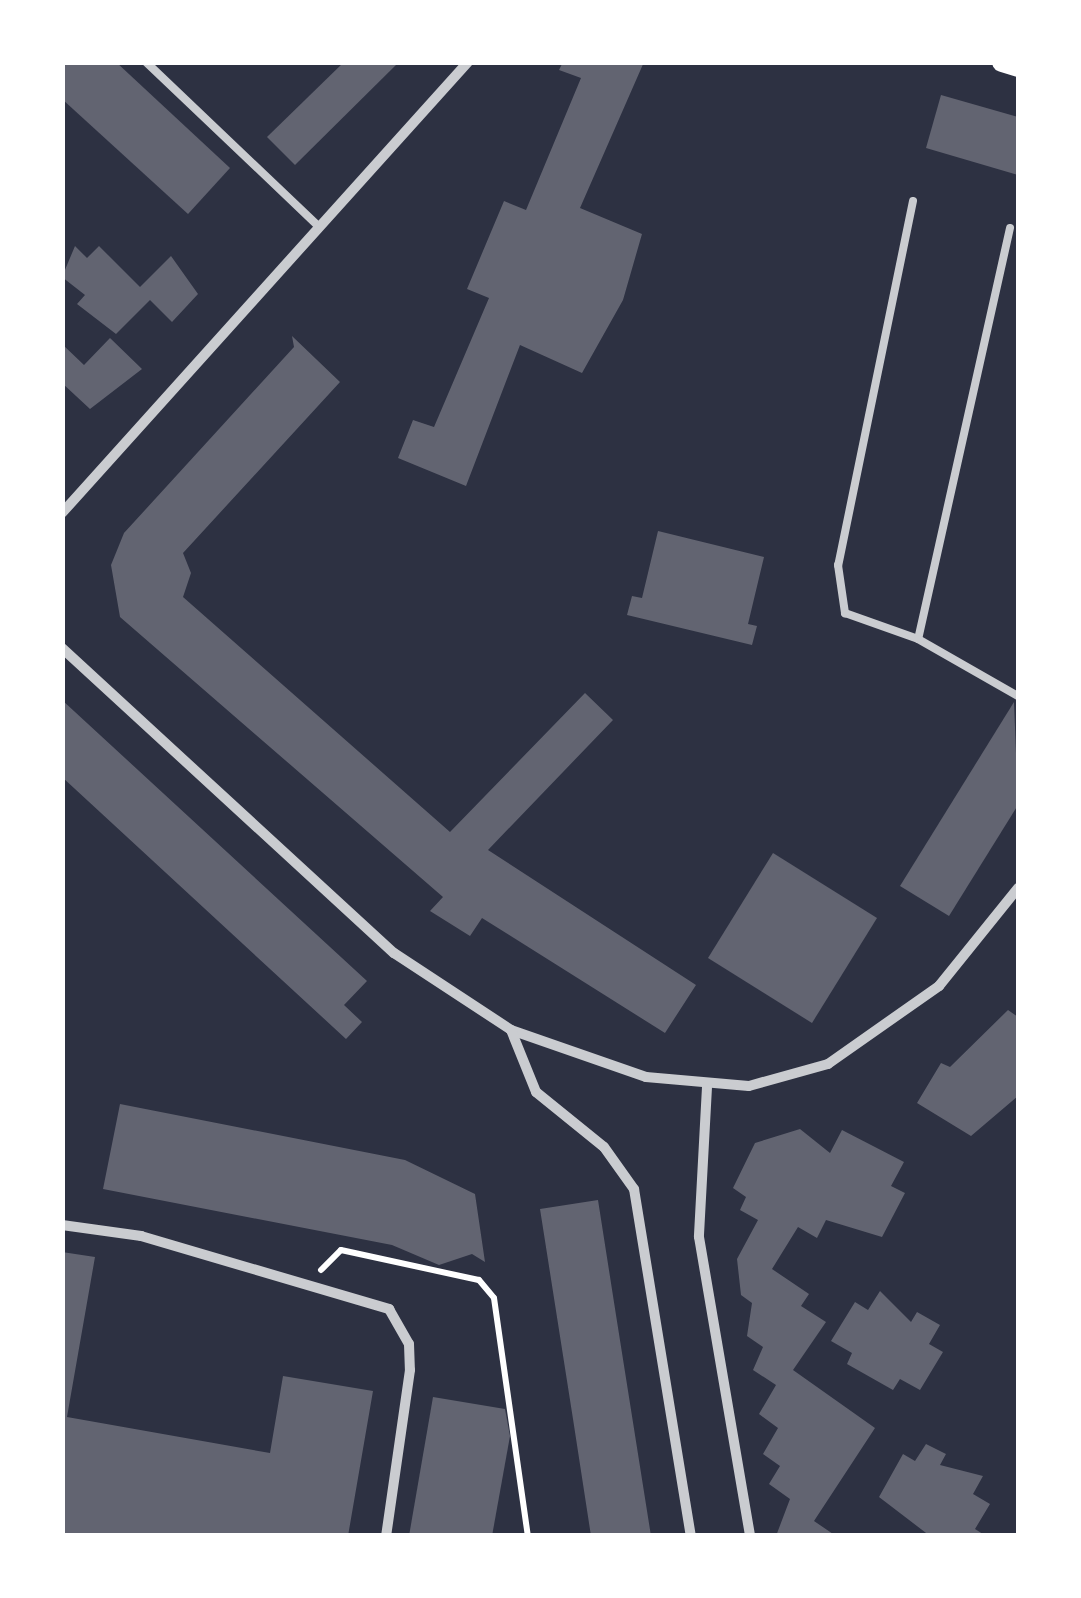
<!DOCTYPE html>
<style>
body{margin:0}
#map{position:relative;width:1081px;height:1598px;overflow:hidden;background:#2d3142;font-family:"Fira Sans Condensed",sans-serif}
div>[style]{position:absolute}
.building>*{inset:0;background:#626471}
.path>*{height:6px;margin:-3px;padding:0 3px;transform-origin:3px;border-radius:3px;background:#fff}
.service>*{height:8px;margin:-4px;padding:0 4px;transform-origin:4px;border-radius:4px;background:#caccd0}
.minor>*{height:10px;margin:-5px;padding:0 5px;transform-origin:5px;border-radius:5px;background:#caccd0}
.secondary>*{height:20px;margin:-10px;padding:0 10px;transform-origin:10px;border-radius:10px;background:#fff}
span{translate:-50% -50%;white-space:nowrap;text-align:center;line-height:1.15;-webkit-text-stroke:9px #fff;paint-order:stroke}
.frame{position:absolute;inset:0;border:65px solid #fff;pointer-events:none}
</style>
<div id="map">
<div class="building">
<i style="clip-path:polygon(62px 62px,116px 62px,230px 168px,188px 214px,62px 99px)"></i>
<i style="clip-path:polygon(344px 62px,399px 62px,295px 165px,267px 137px)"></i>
<i style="clip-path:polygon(563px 62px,644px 62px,580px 208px,642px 234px,623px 300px,582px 373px,520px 345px,466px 486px,398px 458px,413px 420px,434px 427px,489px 298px,467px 289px,504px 201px,526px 210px,581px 78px,559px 70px)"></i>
<i style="clip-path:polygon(941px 95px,1018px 117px,1018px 175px,926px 148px)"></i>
<i style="clip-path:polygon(75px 246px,87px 258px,99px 246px,140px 287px,171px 256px,198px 294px,172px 322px,150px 300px,116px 334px,77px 304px,85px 295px,62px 277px)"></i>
<i style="clip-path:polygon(292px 336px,340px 382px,183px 553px,191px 573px,183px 597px,450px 832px,585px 693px,613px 720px,488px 850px,696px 985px,665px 1033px,482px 918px,470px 936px,430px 911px,443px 897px,120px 617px,111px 565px,124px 533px,294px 347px)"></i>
<i style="clip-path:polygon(110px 338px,142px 369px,90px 409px,62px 383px,62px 344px,84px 365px)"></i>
<i style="clip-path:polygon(658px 531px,764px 557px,748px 624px,757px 626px,752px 645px,627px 615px,632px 596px,642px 598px)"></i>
<i style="clip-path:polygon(62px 700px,367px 981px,344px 1005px,362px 1022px,346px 1039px,62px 777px)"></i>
<i style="clip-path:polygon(1014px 702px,1018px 805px,949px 916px,900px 886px)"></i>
<i style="clip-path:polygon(773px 853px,877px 918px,812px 1023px,708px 958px)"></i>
<i style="clip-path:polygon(1008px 1010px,1018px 1017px,1018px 1096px,971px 1136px,917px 1103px,941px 1063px,950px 1067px)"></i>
<i style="clip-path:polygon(120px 1104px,405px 1160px,475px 1194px,485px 1262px,472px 1254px,439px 1265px,392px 1245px,103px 1189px)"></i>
<i style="clip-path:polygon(800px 1129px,830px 1153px,842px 1130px,904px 1162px,891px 1186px,905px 1193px,882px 1237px,826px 1220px,817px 1238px,798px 1227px,772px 1269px,809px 1294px,801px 1306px,826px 1322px,793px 1370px,875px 1428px,814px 1521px,836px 1536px,776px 1536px,790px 1499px,769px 1484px,780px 1466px,763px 1454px,778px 1428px,759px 1414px,776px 1385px,753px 1370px,763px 1347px,747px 1336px,752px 1303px,741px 1295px,737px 1259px,758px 1220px,740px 1210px,746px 1197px,733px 1188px,755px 1143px)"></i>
<i style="clip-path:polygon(598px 1200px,616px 1315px,651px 1536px,591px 1536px,573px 1419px,540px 1209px)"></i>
<i style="clip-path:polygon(62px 1252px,95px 1257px,67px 1417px,270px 1453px,283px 1376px,373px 1391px,348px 1536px,62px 1536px)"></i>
<i style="clip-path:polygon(880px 1291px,911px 1322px,917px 1312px,940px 1325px,929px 1344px,943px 1352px,920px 1390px,900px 1379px,893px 1390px,847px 1364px,852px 1353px,831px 1341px,855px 1302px,868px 1310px)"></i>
<i style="clip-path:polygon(433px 1397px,505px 1409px,510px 1436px,492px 1536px,409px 1536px)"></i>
<i style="clip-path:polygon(926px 1444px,946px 1454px,940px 1465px,983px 1476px,973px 1494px,990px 1504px,975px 1529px,986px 1536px,930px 1536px,879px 1497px,903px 1454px,915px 1461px)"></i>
</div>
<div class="path">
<i style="left:321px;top:1270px;width:28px;rotate:-45deg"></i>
<i style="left:341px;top:1250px;width:141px;rotate:12.3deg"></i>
<i style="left:479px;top:1280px;width:23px;rotate:50deg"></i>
<i style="left:494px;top:1298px;width:240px;rotate:81.9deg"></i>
</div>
<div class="service">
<i style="left:146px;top:62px;width:236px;rotate:43.6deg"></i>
<i style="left:913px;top:201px;width:372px;rotate:101.6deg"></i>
<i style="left:838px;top:565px;width:49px;rotate:81.7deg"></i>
<i style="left:845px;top:613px;width:77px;rotate:19.6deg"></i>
<i style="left:1010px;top:228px;width:421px;rotate:102.6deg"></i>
<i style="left:918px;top:639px;width:115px;rotate:29.7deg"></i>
</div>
<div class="minor">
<i style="left:62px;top:513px;width:607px;rotate:-48.01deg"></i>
<i style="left:62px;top:648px;width:451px;rotate:42.6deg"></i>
<i style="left:394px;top:953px;width:140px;rotate:33.3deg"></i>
<i style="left:511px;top:1030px;width:143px;rotate:19.2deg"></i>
<i style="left:646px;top:1077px;width:103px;rotate:5deg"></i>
<i style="left:749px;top:1086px;width:82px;rotate:-15.6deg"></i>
<i style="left:828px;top:1064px;width:136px;rotate:-35.1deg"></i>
<i style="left:939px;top:986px;width:126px;rotate:-51.1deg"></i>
<i style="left:511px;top:1030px;width:67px;rotate:68deg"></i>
<i style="left:536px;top:1092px;width:87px;rotate:39deg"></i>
<i style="left:604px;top:1147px;width:52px;rotate:54.5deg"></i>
<i style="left:634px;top:1189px;width:352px;rotate:80.7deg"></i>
<i style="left:707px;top:1087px;width:150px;rotate:93.1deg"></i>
<i style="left:699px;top:1237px;width:303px;rotate:80.3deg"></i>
<i style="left:62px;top:1225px;width:80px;rotate:7.9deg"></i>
<i style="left:141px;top:1236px;width:259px;rotate:16.4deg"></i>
<i style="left:389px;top:1309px;width:40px;rotate:60.3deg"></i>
<i style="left:409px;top:1344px;width:26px;rotate:88deg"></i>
<i style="left:410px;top:1370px;width:168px;rotate:98.2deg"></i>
</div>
<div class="secondary">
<i style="left:1002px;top:62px;width:17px;rotate:17deg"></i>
</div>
<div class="frame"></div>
</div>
